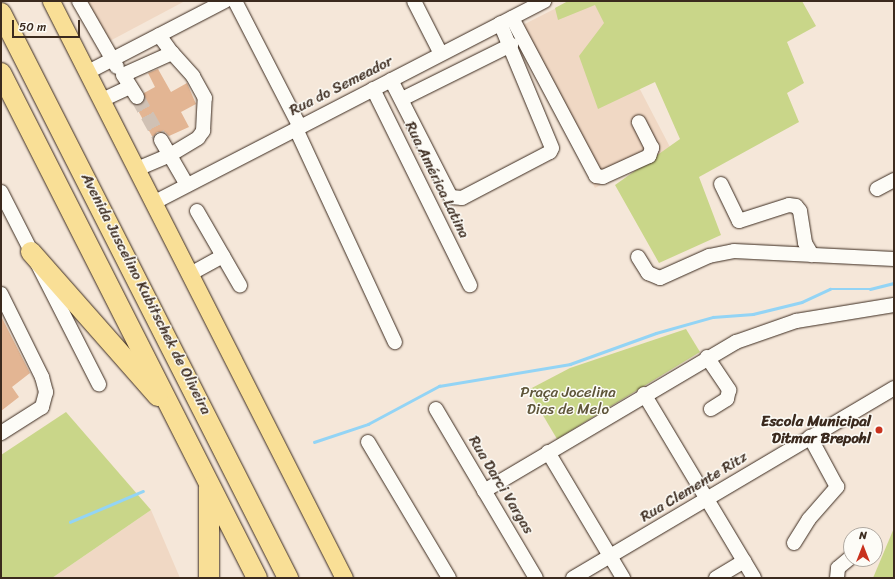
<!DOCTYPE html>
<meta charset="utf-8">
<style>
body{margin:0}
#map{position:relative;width:895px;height:579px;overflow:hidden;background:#f5e7d9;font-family:Sriracha,sans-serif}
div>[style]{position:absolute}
.built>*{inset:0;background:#f0d8c4}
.green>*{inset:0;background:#c9d689}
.stream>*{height:2.5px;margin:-1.25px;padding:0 1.25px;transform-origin:1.25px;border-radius:1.25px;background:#93d4f5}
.building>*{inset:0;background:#e3b593}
.minor-tunnel>*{height:14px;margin-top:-7px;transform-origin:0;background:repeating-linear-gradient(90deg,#d0c1b4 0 14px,transparent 0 21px)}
.roads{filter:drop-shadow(0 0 1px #3b2a1e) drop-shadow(0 0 1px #3b2a1e)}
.minor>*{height:14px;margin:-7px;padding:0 7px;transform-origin:7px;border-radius:7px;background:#fdfcf7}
.major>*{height:17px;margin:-8.5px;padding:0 8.5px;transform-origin:8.5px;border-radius:8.5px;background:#f9df96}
.highway>*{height:20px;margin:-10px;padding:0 10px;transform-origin:10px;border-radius:10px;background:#f9df96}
.dots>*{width:11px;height:11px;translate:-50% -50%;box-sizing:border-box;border:2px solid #fdfcf7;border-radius:50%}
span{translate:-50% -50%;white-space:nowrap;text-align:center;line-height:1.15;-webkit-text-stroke:3px #fdfcf7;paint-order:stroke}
.street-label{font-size:15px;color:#3b2a1e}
.park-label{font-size:15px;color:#5e5539}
.poi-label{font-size:15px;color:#3b2a1e;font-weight:700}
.right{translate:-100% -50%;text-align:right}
.frame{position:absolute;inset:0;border:2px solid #3b2a1e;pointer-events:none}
.north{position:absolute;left:843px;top:527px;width:40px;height:40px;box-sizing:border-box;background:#fdfcf7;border:1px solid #afa8a0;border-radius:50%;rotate:0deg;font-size:11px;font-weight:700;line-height:16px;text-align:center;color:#3b2a1e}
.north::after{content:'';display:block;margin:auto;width:14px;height:18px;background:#c8321e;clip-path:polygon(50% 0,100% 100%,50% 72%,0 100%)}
.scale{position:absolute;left:12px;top:20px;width:68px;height:18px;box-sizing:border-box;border:2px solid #3b2a1e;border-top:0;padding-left:5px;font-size:12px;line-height:14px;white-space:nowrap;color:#3b2a1e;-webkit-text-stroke:3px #fdfcf7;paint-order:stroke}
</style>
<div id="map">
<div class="built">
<i style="clip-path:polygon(85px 1px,185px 1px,106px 43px)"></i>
<i style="clip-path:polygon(570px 1px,594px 1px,671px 149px,595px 188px,513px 30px)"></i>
<i style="clip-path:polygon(151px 510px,180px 578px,52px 578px)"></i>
</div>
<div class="green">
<i style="clip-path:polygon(568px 1px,802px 1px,816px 26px,787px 42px,804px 83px,787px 93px,799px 122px,699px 177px,721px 235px,659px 263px,615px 185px,680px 139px,655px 82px,598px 109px,579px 56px,604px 23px,595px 5px,558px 20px,555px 8px)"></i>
<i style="clip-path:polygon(686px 329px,700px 352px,557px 439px,528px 390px,570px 368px)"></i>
<i style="clip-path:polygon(66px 412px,151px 510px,52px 578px,1px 578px,1px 455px)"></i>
<i style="clip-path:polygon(894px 528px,894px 578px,873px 578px)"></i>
</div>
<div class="stream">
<i style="left:314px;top:442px;width:57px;rotate:-18.4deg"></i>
<i style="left:368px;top:424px;width:81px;rotate:-28.2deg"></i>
<i style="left:439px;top:386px;width:133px;rotate:-9.5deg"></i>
<i style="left:570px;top:364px;width:91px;rotate:-19.8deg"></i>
<i style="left:656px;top:333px;width:59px;rotate:-15.7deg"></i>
<i style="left:713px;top:317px;width:40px;rotate:-4.3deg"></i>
<i style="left:753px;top:314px;width:50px;rotate:-13.8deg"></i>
<i style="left:802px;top:302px;width:31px;rotate:-25deg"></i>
<i style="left:830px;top:289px;width:40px"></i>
<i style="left:870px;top:289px;width:25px;rotate:-14deg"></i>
<i style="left:70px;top:522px;width:79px;rotate:-23deg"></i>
</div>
<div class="building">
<i style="clip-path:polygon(158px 69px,171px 92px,187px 83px,196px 104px,181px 112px,189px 127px,169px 136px,165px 132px,157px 132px,153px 138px,135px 105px,142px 104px,144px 93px,155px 87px,148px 73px)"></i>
<i style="clip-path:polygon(1px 316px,30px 373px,12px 387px,19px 397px,1px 411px)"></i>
</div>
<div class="minor-tunnel">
<i style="left:137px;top:97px;width:49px;rotate:60.8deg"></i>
</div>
<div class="roads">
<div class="minor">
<i style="left:79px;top:1px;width:76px;rotate:60.1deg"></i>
<i style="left:235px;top:1px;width:142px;rotate:62.7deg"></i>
<i style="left:414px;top:1px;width:59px;rotate:63deg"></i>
<i style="left:512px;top:18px;width:179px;rotate:62deg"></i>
<i style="left:596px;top:176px;width:7px;rotate:8deg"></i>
<i style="left:603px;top:177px;width:51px;rotate:-24.5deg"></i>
<i style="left:649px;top:156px;width:9px;rotate:-69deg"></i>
<i style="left:652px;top:148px;width:29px;rotate:-117deg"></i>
<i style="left:88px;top:72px;width:154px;rotate:-27.4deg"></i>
<i style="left:391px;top:80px;width:131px;rotate:62.9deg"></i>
<i style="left:451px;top:197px;width:11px;rotate:5deg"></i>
<i style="left:462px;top:198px;width:99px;rotate:-27.6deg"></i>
<i style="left:550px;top:152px;width:4px;rotate:-63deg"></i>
<i style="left:552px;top:148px;width:135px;rotate:-112.6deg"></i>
<i style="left:373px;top:89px;width:219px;rotate:63.7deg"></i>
<i style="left:137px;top:97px;width:26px;rotate:-122deg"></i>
<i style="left:123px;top:75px;width:54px;rotate:-24.2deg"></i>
<i style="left:172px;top:53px;width:22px;rotate:-126deg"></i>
<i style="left:402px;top:99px;width:122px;rotate:-26.4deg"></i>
<i style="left:102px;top:100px;width:31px;rotate:-25deg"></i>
<i style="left:296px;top:129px;width:235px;rotate:65.1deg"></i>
<i style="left:161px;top:140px;width:52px;rotate:60deg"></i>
<i style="left:137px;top:169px;width:36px;rotate:-23deg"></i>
<i style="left:170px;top:155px;width:33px;rotate:-31deg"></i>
<i style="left:198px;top:138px;width:9px;rotate:-54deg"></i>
<i style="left:203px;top:131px;width:33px;rotate:-87deg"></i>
<i style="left:205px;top:98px;width:25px;rotate:-119deg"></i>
<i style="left:193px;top:76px;width:31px;rotate:-132deg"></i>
<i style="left:721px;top:184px;width:41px;rotate:64.1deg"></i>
<i style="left:739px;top:221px;width:52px;rotate:-17.7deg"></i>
<i style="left:789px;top:205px;width:7px;rotate:8deg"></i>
<i style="left:796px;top:206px;width:6px;rotate:51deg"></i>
<i style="left:800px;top:211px;width:32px;rotate:81deg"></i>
<i style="left:805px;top:243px;width:14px;rotate:60deg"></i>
<i style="left:877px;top:189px;width:19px;rotate:-28deg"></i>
<i style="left:1px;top:192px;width:216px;rotate:63deg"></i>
<i style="left:155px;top:202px;width:438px;rotate:-27.3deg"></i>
<i style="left:223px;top:256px;width:34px;rotate:60deg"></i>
<i style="left:638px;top:257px;width:19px;rotate:58deg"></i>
<i style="left:648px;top:273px;width:13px;rotate:23deg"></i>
<i style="left:660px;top:278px;width:54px;rotate:-24.2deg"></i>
<i style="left:709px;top:256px;width:25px;rotate:-11deg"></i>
<i style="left:734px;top:251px;width:160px;rotate:2.9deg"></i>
<i style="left:192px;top:273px;width:35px;rotate:-29deg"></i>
<i style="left:223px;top:256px;width:52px;rotate:-120deg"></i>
<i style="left:1px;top:294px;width:93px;rotate:63.7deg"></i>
<i style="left:42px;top:377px;width:16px;rotate:75deg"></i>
<i style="left:46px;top:392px;width:16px;rotate:105deg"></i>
<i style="left:42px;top:407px;width:49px;rotate:147.6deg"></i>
<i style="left:707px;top:357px;width:40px;rotate:56deg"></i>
<i style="left:729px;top:390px;width:9px;rotate:103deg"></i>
<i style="left:727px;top:399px;width:19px;rotate:148deg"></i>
<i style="left:644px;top:394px;width:214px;rotate:59.1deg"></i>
<i style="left:436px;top:409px;width:196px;rotate:59.4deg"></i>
<i style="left:368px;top:442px;width:158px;rotate:59.2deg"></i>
<i style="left:548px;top:452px;width:147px;rotate:59.2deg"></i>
<i style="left:484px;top:491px;width:293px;rotate:-30.6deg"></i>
<i style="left:736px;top:342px;width:64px;rotate:-19.3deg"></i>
<i style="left:796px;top:321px;width:99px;rotate:-9.3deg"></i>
<i style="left:794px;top:543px;width:28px;rotate:-58deg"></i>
<i style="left:809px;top:519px;width:43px;rotate:-48.8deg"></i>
<i style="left:837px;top:487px;width:57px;rotate:-118.4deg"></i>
<i style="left:573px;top:578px;width:373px;rotate:-30.6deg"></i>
<i style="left:716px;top:578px;width:33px;rotate:-31deg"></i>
<i style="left:837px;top:578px;width:10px;rotate:-84deg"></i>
<i style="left:838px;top:568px;width:17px;rotate:-40deg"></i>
</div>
<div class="major">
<i style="left:51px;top:1px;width:647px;rotate:63.08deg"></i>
</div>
<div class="highway">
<i style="left:1px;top:13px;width:634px;rotate:63.07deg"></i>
<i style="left:1px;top:73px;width:566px;rotate:63.12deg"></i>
<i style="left:31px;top:252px;width:192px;rotate:48.6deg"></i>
<i style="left:209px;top:578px;width:91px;rotate:-90deg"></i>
</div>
</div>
<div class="dots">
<i style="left:879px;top:430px;background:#c8321e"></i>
</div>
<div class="street-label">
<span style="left:341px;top:86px;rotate:-27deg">Rua do Semeador</span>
<span style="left:437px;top:180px;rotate:64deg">Rua América Latina</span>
<span style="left:146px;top:294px;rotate:63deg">Avenida Juscelino Kubitschek de Oliveira</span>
<span style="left:501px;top:485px;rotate:59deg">Rua Darci Vargas</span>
<span style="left:694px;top:487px;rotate:-31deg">Rua Clemente Ritz</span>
</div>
<div class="park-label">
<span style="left:568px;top:401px">Praça Jocelina<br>Dias de Melo</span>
</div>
<div class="poi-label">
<span class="right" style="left:871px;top:430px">Escola Municipal<br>Ditmar Brepohl</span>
</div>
<div class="frame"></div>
<div class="north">N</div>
<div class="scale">50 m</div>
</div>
